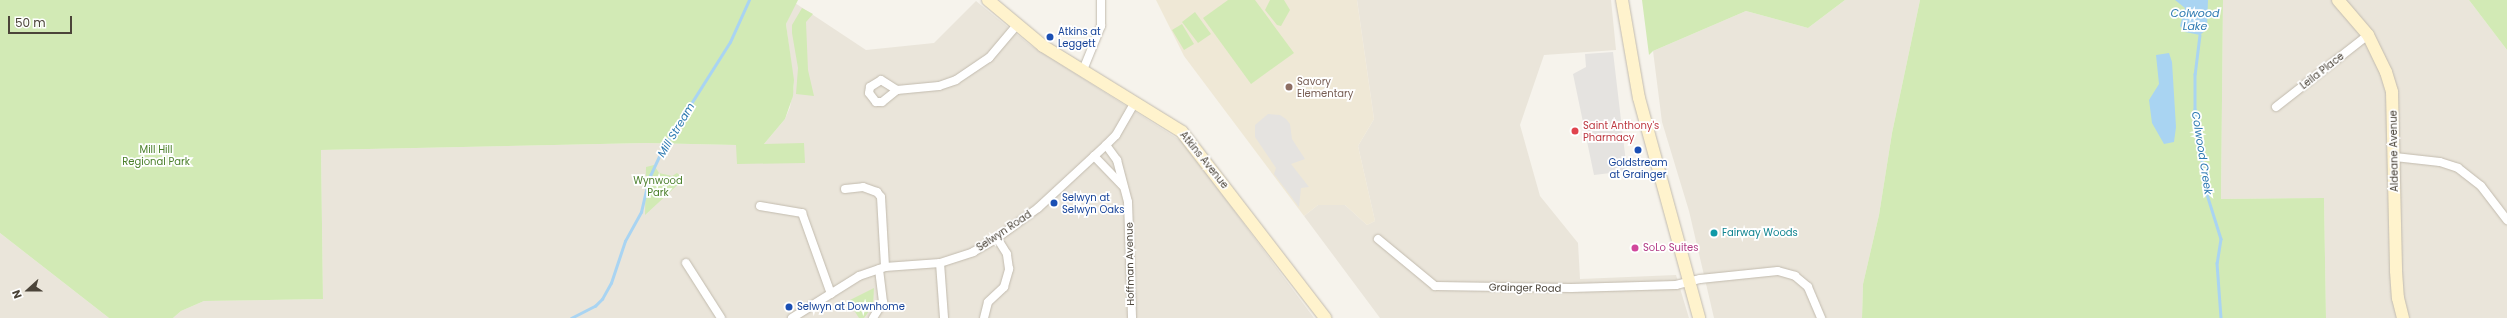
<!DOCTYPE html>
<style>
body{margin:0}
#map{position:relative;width:2507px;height:318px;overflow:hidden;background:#f6f3ec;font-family:Poppins,sans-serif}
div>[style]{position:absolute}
.residential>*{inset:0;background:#eae5da}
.education>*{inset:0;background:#efe8d6}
.green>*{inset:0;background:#d2eab5}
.parking>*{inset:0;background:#e5e3e0}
.water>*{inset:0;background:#a9d4f2}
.stream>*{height:2.5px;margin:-1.25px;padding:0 1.25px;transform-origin:1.25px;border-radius:1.25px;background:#a9d4f2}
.roads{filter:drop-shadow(0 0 1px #c2bbae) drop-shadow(0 0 1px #c2bbae)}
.street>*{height:8px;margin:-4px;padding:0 4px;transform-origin:4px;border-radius:4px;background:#fff}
.secondary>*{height:12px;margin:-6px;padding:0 6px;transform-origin:6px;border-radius:6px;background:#fff3cd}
.dots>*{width:11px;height:11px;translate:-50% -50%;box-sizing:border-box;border:2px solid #fff;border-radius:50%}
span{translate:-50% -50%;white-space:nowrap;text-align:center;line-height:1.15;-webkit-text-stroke:3.5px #fff;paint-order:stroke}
.transit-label{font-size:10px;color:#164399}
.left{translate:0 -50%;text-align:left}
.street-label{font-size:10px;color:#4b4439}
.education-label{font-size:10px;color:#785e54}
.health-label{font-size:10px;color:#be3a42}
.park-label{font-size:10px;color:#4a7f2a}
.culture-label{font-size:10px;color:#0d838f}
.hotel-label{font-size:10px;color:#b23c85}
.water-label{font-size:11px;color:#2e7ab2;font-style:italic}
.north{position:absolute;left:8px;top:270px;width:40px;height:40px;-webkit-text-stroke:3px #fff;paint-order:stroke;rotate:249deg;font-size:11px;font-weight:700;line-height:16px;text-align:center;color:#4b4439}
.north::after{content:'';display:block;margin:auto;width:14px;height:18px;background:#4b4439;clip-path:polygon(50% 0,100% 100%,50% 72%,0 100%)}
.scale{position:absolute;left:8px;top:16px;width:64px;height:18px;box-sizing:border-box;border:2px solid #4b4439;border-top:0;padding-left:5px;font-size:12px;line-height:14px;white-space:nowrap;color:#4b4439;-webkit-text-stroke:3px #fff;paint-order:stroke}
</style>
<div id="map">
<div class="residential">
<i style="clip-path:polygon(1357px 0,1611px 0,1616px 50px,1544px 55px,1520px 125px,1540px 196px,1578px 243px,1580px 279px,1676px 275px,1689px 318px,1380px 318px,1304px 216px,1318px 205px,1345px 205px,1367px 225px,1375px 221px,1358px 146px,1374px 119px)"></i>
<i style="clip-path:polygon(1845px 0,1920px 0,1892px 133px,1879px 215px,1863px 284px,1862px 318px,1714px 318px,1689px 211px,1662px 122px,1653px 51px,1746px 11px,1808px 28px)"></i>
<i style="clip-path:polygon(2223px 0,2469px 0,2507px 50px,2507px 318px,2326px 318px,2324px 198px,2221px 199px)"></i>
<i style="clip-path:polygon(976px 1px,1030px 45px,1183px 142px,1314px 318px,173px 318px,181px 311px,204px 301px,323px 299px,321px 150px,646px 143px,737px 145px,737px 164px,764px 144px,785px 119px,790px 107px,794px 86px,786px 24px,795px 3px,866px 50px,934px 43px)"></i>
<i style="clip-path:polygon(0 233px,109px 318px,0 318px)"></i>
</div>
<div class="education">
<i style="clip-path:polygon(1156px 0,1357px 0,1374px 119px,1358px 146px,1375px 221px,1367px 225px,1345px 205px,1318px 205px,1304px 216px,1184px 56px)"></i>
</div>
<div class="green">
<i style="clip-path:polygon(0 0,798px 0,786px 24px,794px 80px,793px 96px,785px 119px,764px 144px,804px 143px,805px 163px,737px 164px,736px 145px,646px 143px,321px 150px,323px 299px,204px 301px,181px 311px,173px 318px,109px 318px,0 233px)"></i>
<i style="clip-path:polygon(1228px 0,1255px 0,1294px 53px,1251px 84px,1203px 18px)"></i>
<i style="clip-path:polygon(1270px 0,1284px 0,1290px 10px,1281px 26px,1277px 25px,1265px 10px)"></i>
<i style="clip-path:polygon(1642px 0,1845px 0,1808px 28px,1746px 11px,1653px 51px,1649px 55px)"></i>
<i style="clip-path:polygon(1920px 0,2223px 0,2221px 199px,2324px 198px,2326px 318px,1862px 318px,1863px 284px,1879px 215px,1892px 133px)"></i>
<i style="clip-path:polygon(2469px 0,2507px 0,2507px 50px)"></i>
<i style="clip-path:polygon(802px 8px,813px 14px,806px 22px,808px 70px,814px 96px,796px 94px,798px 68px,792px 33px,792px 25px)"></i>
<i style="clip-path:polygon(1195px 12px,1211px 34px,1198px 43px,1182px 22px)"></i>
<i style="clip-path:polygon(1182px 24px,1194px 44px,1184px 50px,1172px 30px)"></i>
<i style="clip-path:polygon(654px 165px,659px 173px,672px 176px,677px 173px,684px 179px,645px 215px,646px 167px)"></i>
<i style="clip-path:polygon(874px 288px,873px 306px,864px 318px,859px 318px,848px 301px)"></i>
</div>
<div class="parking">
<i style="clip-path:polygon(1613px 52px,1627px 171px,1594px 175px,1573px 74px,1586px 67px,1585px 54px)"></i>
<i style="clip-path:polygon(1268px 114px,1280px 115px,1286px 119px,1290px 124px,1292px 139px,1305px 159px,1291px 164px,1309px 187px,1301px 188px,1299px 207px,1274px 174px,1276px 168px,1255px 137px,1255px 125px)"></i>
</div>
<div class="water">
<i style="clip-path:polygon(2175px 0,2208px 0,2207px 29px,2200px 35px,2185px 32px,2180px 26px,2185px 8px)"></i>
<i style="clip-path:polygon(2169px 53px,2172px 62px,2176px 127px,2174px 142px,2164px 144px,2152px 123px,2149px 100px,2159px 84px,2156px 55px)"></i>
</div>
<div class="stream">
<i style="left:2200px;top:35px;width:39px;rotate:97deg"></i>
<i style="left:2195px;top:74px;width:35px;rotate:90deg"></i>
<i style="left:2195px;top:109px;width:83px;rotate:82.4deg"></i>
<i style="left:2206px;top:191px;width:50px;rotate:72.6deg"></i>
<i style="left:2221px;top:239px;width:24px;rotate:99deg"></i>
<i style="left:2217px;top:263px;width:55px;rotate:85.8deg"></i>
<i style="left:571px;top:318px;width:27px;rotate:-27deg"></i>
<i style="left:595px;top:306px;width:10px;rotate:-45deg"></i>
<i style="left:602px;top:299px;width:18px;rotate:-61deg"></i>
<i style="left:611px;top:283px;width:44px;rotate:-71.6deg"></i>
<i style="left:625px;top:241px;width:33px;rotate:-61deg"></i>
<i style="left:641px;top:212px;width:35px;rotate:-77deg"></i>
<i style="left:649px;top:178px;width:33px;rotate:-65deg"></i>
<i style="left:663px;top:148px;width:125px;rotate:-57.7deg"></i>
<i style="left:730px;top:42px;width:46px;rotate:-65.7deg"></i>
</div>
<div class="roads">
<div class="street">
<i style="left:1083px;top:70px;width:48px;rotate:-67.8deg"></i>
<i style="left:1101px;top:26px;width:26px;rotate:-90deg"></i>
<i style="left:897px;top:90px;width:19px;rotate:141deg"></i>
<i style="left:882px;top:102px;width:6px;rotate:180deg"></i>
<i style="left:876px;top:102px;width:11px;rotate:-128deg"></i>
<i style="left:869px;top:93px;width:6px;rotate:-81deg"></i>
<i style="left:870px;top:87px;width:13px;rotate:-32deg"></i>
<i style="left:881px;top:80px;width:19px;rotate:32deg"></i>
<i style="left:897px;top:90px;width:42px;rotate:-5.4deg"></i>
<i style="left:939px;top:86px;width:18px;rotate:-19deg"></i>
<i style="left:956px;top:80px;width:40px;rotate:-34deg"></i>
<i style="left:989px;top:58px;width:43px;rotate:-49.7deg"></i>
<i style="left:2276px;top:107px;width:117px;rotate:-38deg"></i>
<i style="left:1106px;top:145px;width:19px;rotate:54deg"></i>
<i style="left:1117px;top:160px;width:43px;rotate:75.3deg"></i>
<i style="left:1128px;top:202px;width:116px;rotate:88deg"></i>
<i style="left:1094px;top:156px;width:42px;rotate:46deg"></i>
<i style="left:2395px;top:157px;width:45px;rotate:6.3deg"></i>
<i style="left:2440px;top:162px;width:19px;rotate:18deg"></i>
<i style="left:2458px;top:168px;width:29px;rotate:38deg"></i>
<i style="left:2481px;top:186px;width:43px;rotate:52.6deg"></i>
<i style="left:845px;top:189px;width:18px;rotate:-6deg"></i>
<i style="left:863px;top:187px;width:15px;rotate:20deg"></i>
<i style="left:877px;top:192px;width:6px;rotate:51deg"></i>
<i style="left:881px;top:197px;width:70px;rotate:86.7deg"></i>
<i style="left:760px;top:206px;width:43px;rotate:9.5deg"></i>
<i style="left:802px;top:213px;width:86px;rotate:70.3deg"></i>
<i style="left:1378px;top:239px;width:74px;rotate:39.5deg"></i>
<i style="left:1435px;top:286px;width:136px;rotate:0.8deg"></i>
<i style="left:1571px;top:288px;width:105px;rotate:-1.6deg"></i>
<i style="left:1676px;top:285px;width:25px;rotate:-14deg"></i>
<i style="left:1700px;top:279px;width:78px;rotate:-5.9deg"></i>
<i style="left:1778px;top:271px;width:18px;rotate:16deg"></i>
<i style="left:1795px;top:276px;width:17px;rotate:40deg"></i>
<i style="left:1808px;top:287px;width:34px;rotate:67deg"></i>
<i style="left:686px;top:263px;width:65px;rotate:57.5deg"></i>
<i style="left:940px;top:263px;width:55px;rotate:85.8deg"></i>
<i style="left:792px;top:318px;width:79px;rotate:-32.1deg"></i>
<i style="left:859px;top:276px;width:28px;rotate:-19deg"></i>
<i style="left:885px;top:267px;width:55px;rotate:-4.2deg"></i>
<i style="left:940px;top:263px;width:35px;rotate:-18deg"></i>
<i style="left:973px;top:252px;width:28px;rotate:-30deg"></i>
<i style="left:997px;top:238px;width:51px;rotate:-36.2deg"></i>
<i style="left:1038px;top:208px;width:93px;rotate:-42.8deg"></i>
<i style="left:1106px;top:145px;width:14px;rotate:-45deg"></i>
<i style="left:1116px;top:135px;width:38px;rotate:-60deg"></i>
<i style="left:873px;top:318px;width:19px;rotate:-58deg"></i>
<i style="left:883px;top:302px;width:33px;rotate:-97deg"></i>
<i style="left:984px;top:318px;width:16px;rotate:-76deg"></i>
<i style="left:988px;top:302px;width:22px;rotate:-43deg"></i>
<i style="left:1004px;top:287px;width:19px;rotate:-74deg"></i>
<i style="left:1009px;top:269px;width:15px;rotate:-98deg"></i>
<i style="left:1007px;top:254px;width:19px;rotate:-122deg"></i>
</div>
<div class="secondary">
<i style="left:988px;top:0;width:72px;rotate:39.9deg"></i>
<i style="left:1043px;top:46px;width:163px;rotate:31.7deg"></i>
<i style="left:1182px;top:132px;width:235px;rotate:52.4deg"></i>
<i style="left:1622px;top:0;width:99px;rotate:80.2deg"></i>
<i style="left:1639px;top:98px;width:228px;rotate:74.7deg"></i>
<i style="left:2338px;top:0;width:46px;rotate:49.4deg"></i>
<i style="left:2368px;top:35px;width:41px;rotate:64.1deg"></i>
<i style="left:2386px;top:72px;width:21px;rotate:73deg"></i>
<i style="left:2392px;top:92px;width:179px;rotate:88.7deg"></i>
<i style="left:2396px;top:271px;width:27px;rotate:86deg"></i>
<i style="left:2398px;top:298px;width:21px;rotate:76deg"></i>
</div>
</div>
<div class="dots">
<i style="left:1050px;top:37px;background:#1a4fb4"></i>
<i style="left:1289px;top:87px;background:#8d6e63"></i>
<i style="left:1575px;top:131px;background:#e0444e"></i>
<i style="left:1638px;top:150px;background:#1a4fb4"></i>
<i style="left:1054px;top:203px;background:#1a4fb4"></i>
<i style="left:1714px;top:233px;background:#0f9aa8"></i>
<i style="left:1635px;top:248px;background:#d1479c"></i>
<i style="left:789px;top:307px;background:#1a4fb4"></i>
</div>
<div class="transit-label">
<span class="left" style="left:1058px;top:37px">Atkins at<br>Leggett</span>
<span style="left:1638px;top:168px">Goldstream<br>at Grainger</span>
<span class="left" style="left:1062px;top:203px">Selwyn at<br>Selwyn Oaks</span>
<span class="left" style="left:797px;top:307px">Selwyn at Downhome</span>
</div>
<div class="street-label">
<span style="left:2322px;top:71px;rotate:-38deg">Leila Place</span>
<span style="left:2394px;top:151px;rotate:-91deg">Aldeane Avenue</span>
<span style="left:1204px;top:160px;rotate:51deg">Atkins Avenue</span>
<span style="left:1004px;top:231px;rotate:-34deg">Selwyn Road</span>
<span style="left:1130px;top:264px;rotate:-91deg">Hoffman Avenue</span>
<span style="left:1525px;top:288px;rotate:1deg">Grainger Road</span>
</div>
<div class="education-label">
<span class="left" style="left:1297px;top:87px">Savory<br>Elementary</span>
</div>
<div class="health-label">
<span class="left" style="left:1583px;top:131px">Saint Anthony's<br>Pharmacy</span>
</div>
<div class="park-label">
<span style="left:156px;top:155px">Mill Hill<br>Regional Park</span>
<span style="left:658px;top:186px">Wynwood<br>Park</span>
</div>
<div class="culture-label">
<span class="left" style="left:1722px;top:233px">Fairway Woods</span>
</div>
<div class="hotel-label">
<span class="left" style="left:1643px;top:248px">SoLo Suites</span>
</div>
<div class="water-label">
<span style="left:2195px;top:20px">Colwood<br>Lake</span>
<span style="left:676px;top:130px;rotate:-59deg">Mill Stream</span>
<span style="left:2202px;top:153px;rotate:81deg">Colwood Creek</span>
</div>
<div class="north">N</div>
<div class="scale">50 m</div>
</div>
